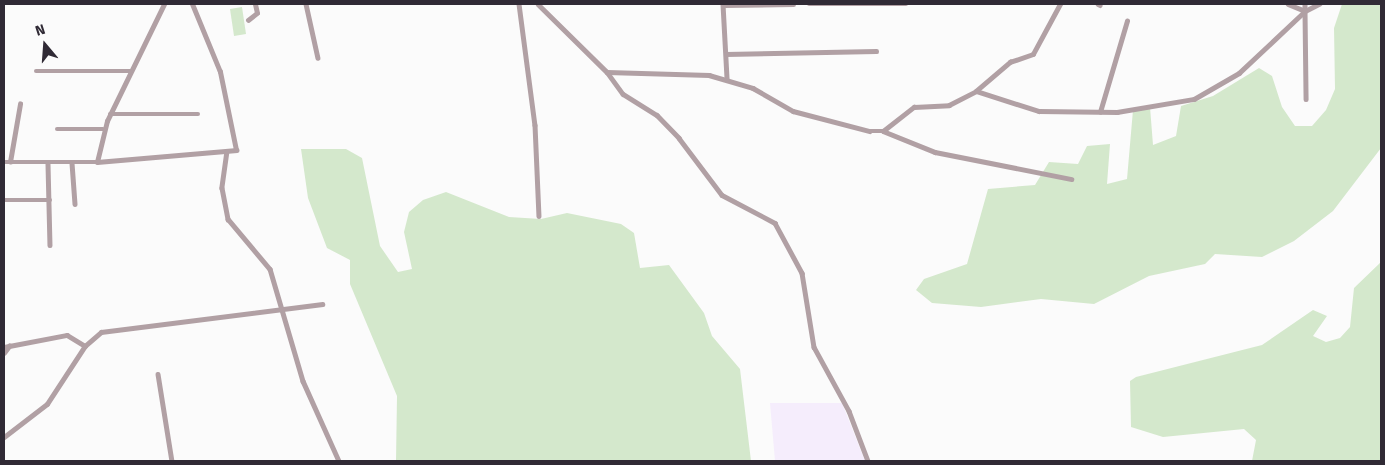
<!DOCTYPE html>
<style>
body{margin:0}
#map{position:relative;width:1385px;height:465px;overflow:hidden;background:#fbfbfb;font-family:"Fira Sans",sans-serif}
div>[style]{position:absolute}
.built>*{inset:0;background:#f5edfc}
.green>*{inset:0;background:#d4e8cc}
.minor>*{height:4.5px;margin:-2.25px;padding:0 2.25px;transform-origin:2.25px;border-radius:2.25px;background:#b1a0a4}
span{translate:-50% -50%;white-space:nowrap;text-align:center;line-height:1.15;-webkit-text-stroke:5px #fbfbfb;paint-order:stroke}
.frame{position:absolute;inset:0;border:5px solid #302a35;pointer-events:none}
.north{position:absolute;left:20px;top:20px;width:50px;height:50px;-webkit-text-stroke:4px #fbfbfb;paint-order:stroke;rotate:342deg;font-size:14px;font-weight:700;line-height:20px;text-align:center;color:#302a35}
.north::after{content:'';display:block;margin:auto;width:18px;height:22px;background:#302a35;clip-path:polygon(50% 0,100% 100%,50% 72%,0 100%)}
</style>
<div id="map">
<div class="built">
<i style="clip-path:polygon(770px 403px,842px 403px,865px 461px,775px 461px)"></i>
</div>
<div class="green">
<i style="clip-path:polygon(1342px 4px,1381px 4px,1381px 148px,1333px 211px,1294px 241px,1262px 257px,1215px 254px,1205px 264px,1149px 276px,1094px 304px,1041px 299px,981px 307px,932px 303px,916px 290px,924px 279px,967px 264px,988px 189px,1035px 185px,1049px 162px,1078px 164px,1087px 146px,1110px 144px,1107px 184px,1127px 179px,1133px 110px,1150px 107px,1153px 145px,1176px 136px,1181px 106px,1213px 96px,1259px 68px,1272px 76px,1282px 107px,1295px 126px,1312px 126px,1326px 110px,1335px 89px,1334px 28px)"></i>
<i style="clip-path:polygon(242px 7px,246px 34px,234px 36px,230px 9px)"></i>
<i style="clip-path:polygon(301px 149px,346px 149px,362px 158px,380px 246px,398px 272px,412px 269px,404px 232px,409px 212px,423px 200px,446px 192px,509px 217px,541px 219px,567px 213px,621px 224px,634px 233px,640px 268px,669px 265px,704px 313px,712px 336px,740px 369px,751px 461px,396px 461px,397px 396px,350px 284px,350px 260px,327px 248px,308px 198px)"></i>
<i style="clip-path:polygon(1381px 262px,1381px 461px,1252px 461px,1256px 440px,1244px 429px,1163px 437px,1131px 427px,1130px 381px,1136px 377px,1262px 345px,1313px 310px,1327px 316px,1313px 336px,1326px 342px,1340px 338px,1350px 327px,1354px 288px)"></i>
</div>
<div class="minor">
<i style="left:306px;top:4px;width:55px;rotate:77.5deg"></i>
<i style="left:519px;top:4px;width:122px;rotate:82.5deg"></i>
<i style="left:535px;top:125px;width:91px;rotate:87.5deg"></i>
<i style="left:538px;top:4px;width:97px;rotate:44.6deg"></i>
<i style="left:607px;top:72px;width:102px;rotate:1.7deg"></i>
<i style="left:709px;top:75px;width:46px;rotate:16.5deg"></i>
<i style="left:753px;top:88px;width:46px;rotate:29.9deg"></i>
<i style="left:793px;top:111px;width:79px;rotate:14.7deg"></i>
<i style="left:869px;top:131px;width:14px"></i>
<i style="left:883px;top:131px;width:39px;rotate:-38deg"></i>
<i style="left:914px;top:107px;width:35px;rotate:-3deg"></i>
<i style="left:949px;top:105px;width:30px;rotate:-27deg"></i>
<i style="left:976px;top:91px;width:66px;rotate:17.6deg"></i>
<i style="left:1039px;top:111px;width:78px;rotate:0.7deg"></i>
<i style="left:1117px;top:112px;width:78px;rotate:-9.6deg"></i>
<i style="left:1194px;top:99px;width:52px;rotate:-30deg"></i>
<i style="left:1239px;top:73px;width:91px;rotate:-43.2deg"></i>
<i style="left:723px;top:4px;width:75px;rotate:86.9deg"></i>
<i style="left:809px;top:4px;width:97px"></i>
<i style="left:1098px;top:4px;width:2px;rotate:27deg"></i>
<i style="left:1288px;top:4px;width:18px;rotate:22deg"></i>
<i style="left:1305px;top:11px;width:88px;rotate:89.3deg"></i>
<i style="left:1305px;top:4px;width:7px;rotate:90deg"></i>
<i style="left:1305px;top:11px;width:16px;rotate:-27deg"></i>
<i style="left:724px;top:5px;width:69px;rotate:-0.8deg"></i>
<i style="left:248px;top:20px;width:11px;rotate:-38deg"></i>
<i style="left:257px;top:13px;width:9px;rotate:-103deg"></i>
<i style="left:726px;top:54px;width:150px;rotate:-1.1deg"></i>
<i style="left:36px;top:71px;width:95px"></i>
<i style="left:607px;top:72px;width:27px;rotate:54deg"></i>
<i style="left:623px;top:94px;width:40px;rotate:32deg"></i>
<i style="left:657px;top:115px;width:32px;rotate:46deg"></i>
<i style="left:679px;top:138px;width:71px;rotate:53deg"></i>
<i style="left:722px;top:195px;width:60px;rotate:27.8deg"></i>
<i style="left:775px;top:223px;width:57px;rotate:61.6deg"></i>
<i style="left:802px;top:273px;width:75px;rotate:80.8deg"></i>
<i style="left:814px;top:347px;width:73px;rotate:61.3deg"></i>
<i style="left:849px;top:411px;width:53px;rotate:69.2deg"></i>
<i style="left:976px;top:91px;width:45px;rotate:-40.5deg"></i>
<i style="left:1010px;top:62px;width:24px;rotate:-19deg"></i>
<i style="left:1033px;top:54px;width:57px;rotate:-61.6deg"></i>
<i style="left:1100px;top:112px;width:95px;rotate:-73.5deg"></i>
<i style="left:110px;top:114px;width:88px"></i>
<i style="left:57px;top:129px;width:46px"></i>
<i style="left:883px;top:131px;width:56px;rotate:22deg"></i>
<i style="left:935px;top:152px;width:139px;rotate:11.2deg"></i>
<i style="left:227px;top:151px;width:37px;rotate:98deg"></i>
<i style="left:222px;top:188px;width:32px;rotate:79deg"></i>
<i style="left:228px;top:219px;width:65px;rotate:50deg"></i>
<i style="left:270px;top:269px;width:117px;rotate:73.6deg"></i>
<i style="left:303px;top:381px;width:88px;rotate:65.8deg"></i>
<i style="left:4px;top:162px;width:93px"></i>
<i style="left:97px;top:162px;width:140px;rotate:-4.9deg"></i>
<i style="left:236px;top:150px;width:80px;rotate:-101.6deg"></i>
<i style="left:220px;top:72px;width:74px;rotate:-112.4deg"></i>
<i style="left:10px;top:162px;width:59px;rotate:-80.2deg"></i>
<i style="left:97px;top:162px;width:42px;rotate:-76.3deg"></i>
<i style="left:107px;top:121px;width:130px;rotate:-64deg"></i>
<i style="left:72px;top:163px;width:41px;rotate:85.8deg"></i>
<i style="left:48px;top:164px;width:81px;rotate:88.6deg"></i>
<i style="left:4px;top:200px;width:46px"></i>
<i style="left:4px;top:347px;width:64px;rotate:-10.8deg"></i>
<i style="left:67px;top:335px;width:21px;rotate:31deg"></i>
<i style="left:4px;top:353px;width:9px;rotate:-54deg"></i>
<i style="left:158px;top:374px;width:88px;rotate:80.9deg"></i>
<i style="left:4px;top:437px;width:54px;rotate:-37.5deg"></i>
<i style="left:47px;top:404px;width:69px;rotate:-56.8deg"></i>
<i style="left:85px;top:346px;width:21px;rotate:-41deg"></i>
<i style="left:101px;top:332px;width:223px;rotate:-7.2deg"></i>
</div>
<div class="frame"></div>
<div class="north">N</div>
</div>
